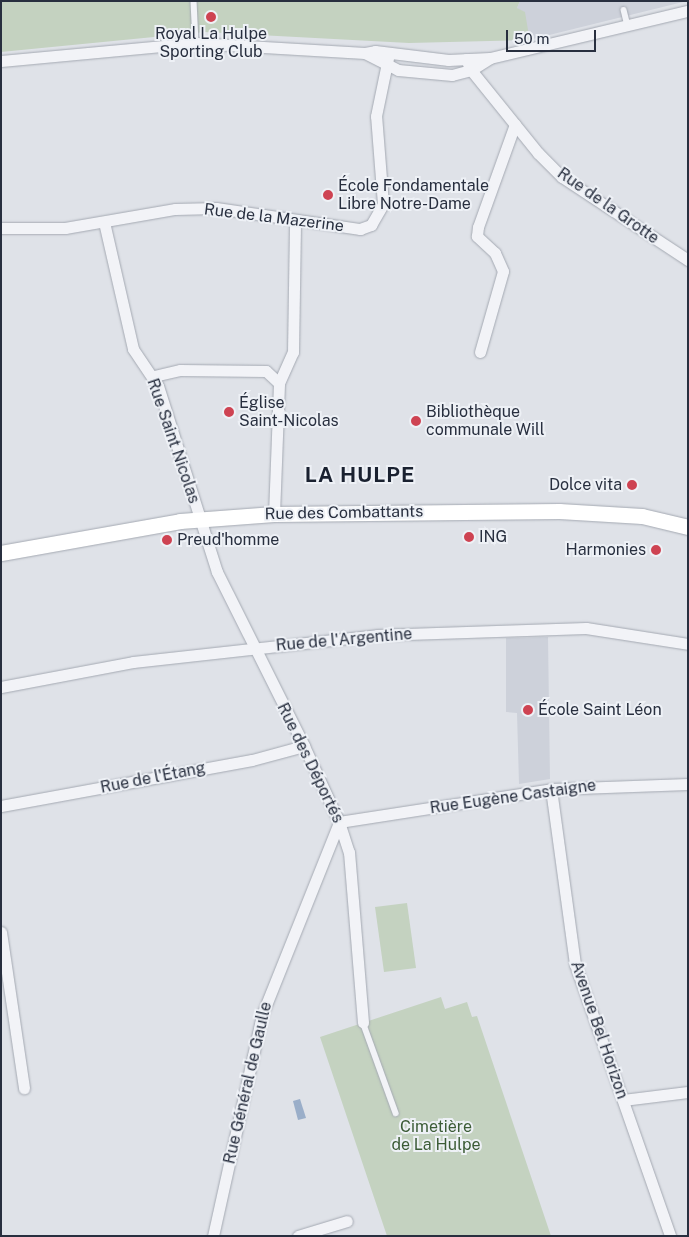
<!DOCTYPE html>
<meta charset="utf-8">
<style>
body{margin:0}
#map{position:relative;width:689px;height:1237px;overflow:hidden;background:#dfe2e8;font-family:"Public Sans",sans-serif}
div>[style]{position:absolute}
.built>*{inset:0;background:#cdd1da}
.green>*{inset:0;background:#c4d2c0}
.water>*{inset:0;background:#9aaec9}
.roads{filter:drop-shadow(0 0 1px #a4a9b2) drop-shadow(0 0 1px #a4a9b2)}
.lane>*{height:5.5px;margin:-2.75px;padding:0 2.75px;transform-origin:2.75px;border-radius:2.75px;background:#f2f3f7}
.street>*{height:11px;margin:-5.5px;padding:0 5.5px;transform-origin:5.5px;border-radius:5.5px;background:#f2f3f7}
.secondary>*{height:15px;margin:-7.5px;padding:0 7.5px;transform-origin:7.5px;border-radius:7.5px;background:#fff}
.dots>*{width:14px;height:14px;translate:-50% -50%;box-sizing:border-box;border:2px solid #eef1f6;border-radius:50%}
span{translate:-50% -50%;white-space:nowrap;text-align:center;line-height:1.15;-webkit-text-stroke:4px #eef1f6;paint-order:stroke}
.poi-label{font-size:16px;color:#282f3f}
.left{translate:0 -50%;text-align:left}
.right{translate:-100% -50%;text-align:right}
.street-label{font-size:16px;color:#282f3f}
.park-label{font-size:16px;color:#3b5b35}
.district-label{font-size:21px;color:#1a2130;font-weight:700;letter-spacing:1px}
.frame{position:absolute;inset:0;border:2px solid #282f3f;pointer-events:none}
.scale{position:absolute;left:506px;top:30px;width:90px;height:22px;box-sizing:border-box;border:2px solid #282f3f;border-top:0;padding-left:6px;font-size:15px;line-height:18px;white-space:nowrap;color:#282f3f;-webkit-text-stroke:4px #eef1f6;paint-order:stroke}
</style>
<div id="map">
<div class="built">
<i style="clip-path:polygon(520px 1px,687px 1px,529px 40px,523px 16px,517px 8px)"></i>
<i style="clip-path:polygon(548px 637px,550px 779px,519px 784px,517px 713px,506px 712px,506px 638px)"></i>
</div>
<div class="green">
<i style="clip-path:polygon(1px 1px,520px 1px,517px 8px,525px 12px,529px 36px,529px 40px,409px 43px,205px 32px,1px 52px)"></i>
<i style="clip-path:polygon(407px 903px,416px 968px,384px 972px,375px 907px)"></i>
<i style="clip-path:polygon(441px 997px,445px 1009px,467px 1002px,472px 1017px,477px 1016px,551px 1236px,387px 1236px,320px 1037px)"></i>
</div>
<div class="water">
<i style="clip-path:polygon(300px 1099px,306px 1118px,298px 1120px,293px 1101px)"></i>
</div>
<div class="roads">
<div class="lane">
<i style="left:194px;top:1px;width:42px;rotate:87.3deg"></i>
<i style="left:624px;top:10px;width:16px;rotate:76deg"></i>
<i style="left:363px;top:1022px;width:97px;rotate:70.1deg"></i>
</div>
<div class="street">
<i style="left:365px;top:53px;width:37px;rotate:27deg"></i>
<i style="left:398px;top:70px;width:54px;rotate:5.3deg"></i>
<i style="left:452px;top:75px;width:20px;rotate:-15deg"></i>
<i style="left:471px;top:70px;width:22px;rotate:-32deg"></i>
<i style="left:466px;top:59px;width:12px;rotate:66deg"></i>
<i style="left:471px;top:70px;width:107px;rotate:51.1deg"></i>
<i style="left:538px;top:153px;width:34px;rotate:45deg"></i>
<i style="left:562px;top:177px;width:151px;rotate:33.4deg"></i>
<i style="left:1px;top:61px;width:196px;rotate:-5.3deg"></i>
<i style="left:196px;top:43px;width:169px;rotate:3.4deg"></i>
<i style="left:365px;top:53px;width:10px;rotate:-11deg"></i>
<i style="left:375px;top:51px;width:74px;rotate:7deg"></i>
<i style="left:448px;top:60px;width:42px;rotate:-2.7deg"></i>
<i style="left:490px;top:58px;width:204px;rotate:-13.4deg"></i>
<i style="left:104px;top:222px;width:130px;rotate:77.1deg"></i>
<i style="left:133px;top:349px;width:45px;rotate:56deg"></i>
<i style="left:158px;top:386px;width:195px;rotate:72.4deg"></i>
<i style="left:217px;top:572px;width:195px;rotate:63.4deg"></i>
<i style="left:304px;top:746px;width:84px;rotate:65.3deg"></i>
<i style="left:339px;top:822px;width:32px;rotate:72deg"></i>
<i style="left:349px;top:852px;width:171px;rotate:85.3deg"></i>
<i style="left:1px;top:228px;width:64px"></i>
<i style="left:65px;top:228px;width:112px;rotate:-9.8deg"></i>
<i style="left:175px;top:209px;width:41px;rotate:-1.4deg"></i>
<i style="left:216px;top:208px;width:146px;rotate:8.3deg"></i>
<i style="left:360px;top:229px;width:12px;rotate:-20deg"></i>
<i style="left:371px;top:225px;width:24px;rotate:-60deg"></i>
<i style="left:383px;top:204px;width:88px;rotate:-94.5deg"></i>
<i style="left:376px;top:116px;width:64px;rotate:-78.3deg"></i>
<i style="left:480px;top:352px;width:84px;rotate:-74.1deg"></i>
<i style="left:503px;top:271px;width:20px;rotate:-114deg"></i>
<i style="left:495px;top:253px;width:25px;rotate:-137deg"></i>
<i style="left:477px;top:236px;width:9px;rotate:-84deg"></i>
<i style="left:478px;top:227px;width:109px;rotate:-70.2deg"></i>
<i style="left:154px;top:376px;width:27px;rotate:-13deg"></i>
<i style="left:180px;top:370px;width:86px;rotate:0.7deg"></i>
<i style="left:266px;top:371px;width:18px;rotate:43deg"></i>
<i style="left:274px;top:514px;width:131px;rotate:-87.8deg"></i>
<i style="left:279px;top:383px;width:34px;rotate:-66deg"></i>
<i style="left:293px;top:352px;width:132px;rotate:-89.1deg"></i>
<i style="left:1px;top:687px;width:134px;rotate:-10.7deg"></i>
<i style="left:133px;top:662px;width:245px;rotate:-6.3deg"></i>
<i style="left:377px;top:635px;width:209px;rotate:-1.9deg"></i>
<i style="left:586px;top:628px;width:103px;rotate:8.9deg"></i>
<i style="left:551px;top:789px;width:177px;rotate:82.2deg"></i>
<i style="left:575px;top:964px;width:288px;rotate:70.7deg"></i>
<i style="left:1px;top:806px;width:255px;rotate:-10.4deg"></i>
<i style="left:252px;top:760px;width:54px;rotate:-15.1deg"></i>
<i style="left:339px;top:822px;width:215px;rotate:-8.8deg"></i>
<i style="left:551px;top:789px;width:137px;rotate:-2.1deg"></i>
<i style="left:1px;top:932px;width:158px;rotate:81.6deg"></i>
<i style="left:623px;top:1100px;width:65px;rotate:-7deg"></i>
<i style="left:213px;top:1236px;width:226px;rotate:-77.5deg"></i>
<i style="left:262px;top:1015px;width:208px;rotate:-68.2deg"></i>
<i style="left:298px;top:1236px;width:51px;rotate:-17deg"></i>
</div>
<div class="secondary">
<i style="left:1px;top:553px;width:182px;rotate:-10.1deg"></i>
<i style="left:180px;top:521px;width:94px;rotate:-4.3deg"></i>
<i style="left:274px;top:514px;width:285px;rotate:-0.6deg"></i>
<i style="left:559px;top:511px;width:83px;rotate:3.4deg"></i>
<i style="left:642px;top:516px;width:47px;rotate:13.4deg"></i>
</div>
</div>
<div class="dots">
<i style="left:211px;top:17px;background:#ce4352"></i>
<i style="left:328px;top:195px;background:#ce4352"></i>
<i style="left:229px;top:412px;background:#ce4352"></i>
<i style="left:416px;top:421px;background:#ce4352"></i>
<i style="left:632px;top:485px;background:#ce4352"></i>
<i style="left:469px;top:537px;background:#ce4352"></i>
<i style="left:167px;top:540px;background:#ce4352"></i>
<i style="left:656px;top:550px;background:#ce4352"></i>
<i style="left:528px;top:710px;background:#ce4352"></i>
</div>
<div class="poi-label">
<span style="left:211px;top:43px">Royal La Hulpe<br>Sporting Club</span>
<span class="left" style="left:338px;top:195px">École Fondamentale<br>Libre Notre-Dame</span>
<span class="left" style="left:239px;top:412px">Église<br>Saint-Nicolas</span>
<span class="left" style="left:426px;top:421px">Bibliothèque<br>communale Will</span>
<span class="right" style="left:622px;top:485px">Dolce vita</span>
<span class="left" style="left:479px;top:537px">ING</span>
<span class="left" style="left:177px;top:540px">Preud'homme</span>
<span class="right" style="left:646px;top:550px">Harmonies</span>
<span class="left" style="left:538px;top:710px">École Saint Léon</span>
</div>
<div class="street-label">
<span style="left:608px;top:206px;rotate:35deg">Rue de la Grotte</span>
<span style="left:274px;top:218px;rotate:7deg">Rue de la Mazerine</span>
<span style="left:173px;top:441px;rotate:71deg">Rue Saint Nicolas</span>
<span style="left:344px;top:513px;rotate:-1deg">Rue des Combattants</span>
<span style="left:344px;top:640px;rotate:-5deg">Rue de l'Argentine</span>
<span style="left:310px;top:763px;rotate:64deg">Rue des Déportés</span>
<span style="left:153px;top:778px;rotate:-11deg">Rue de l'Étang</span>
<span style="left:513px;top:797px;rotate:-8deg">Rue Eugène Castaigne</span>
<span style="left:599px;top:1030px;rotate:71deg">Avenue Bel Horizon</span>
<span style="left:248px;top:1083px;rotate:-77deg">Rue Général de Gaulle</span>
</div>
<div class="park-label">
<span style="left:436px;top:1136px">Cimetière<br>de La Hulpe</span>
</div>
<div class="district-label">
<span style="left:360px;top:475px">LA HULPE</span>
</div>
<div class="frame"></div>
<div class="scale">50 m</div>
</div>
